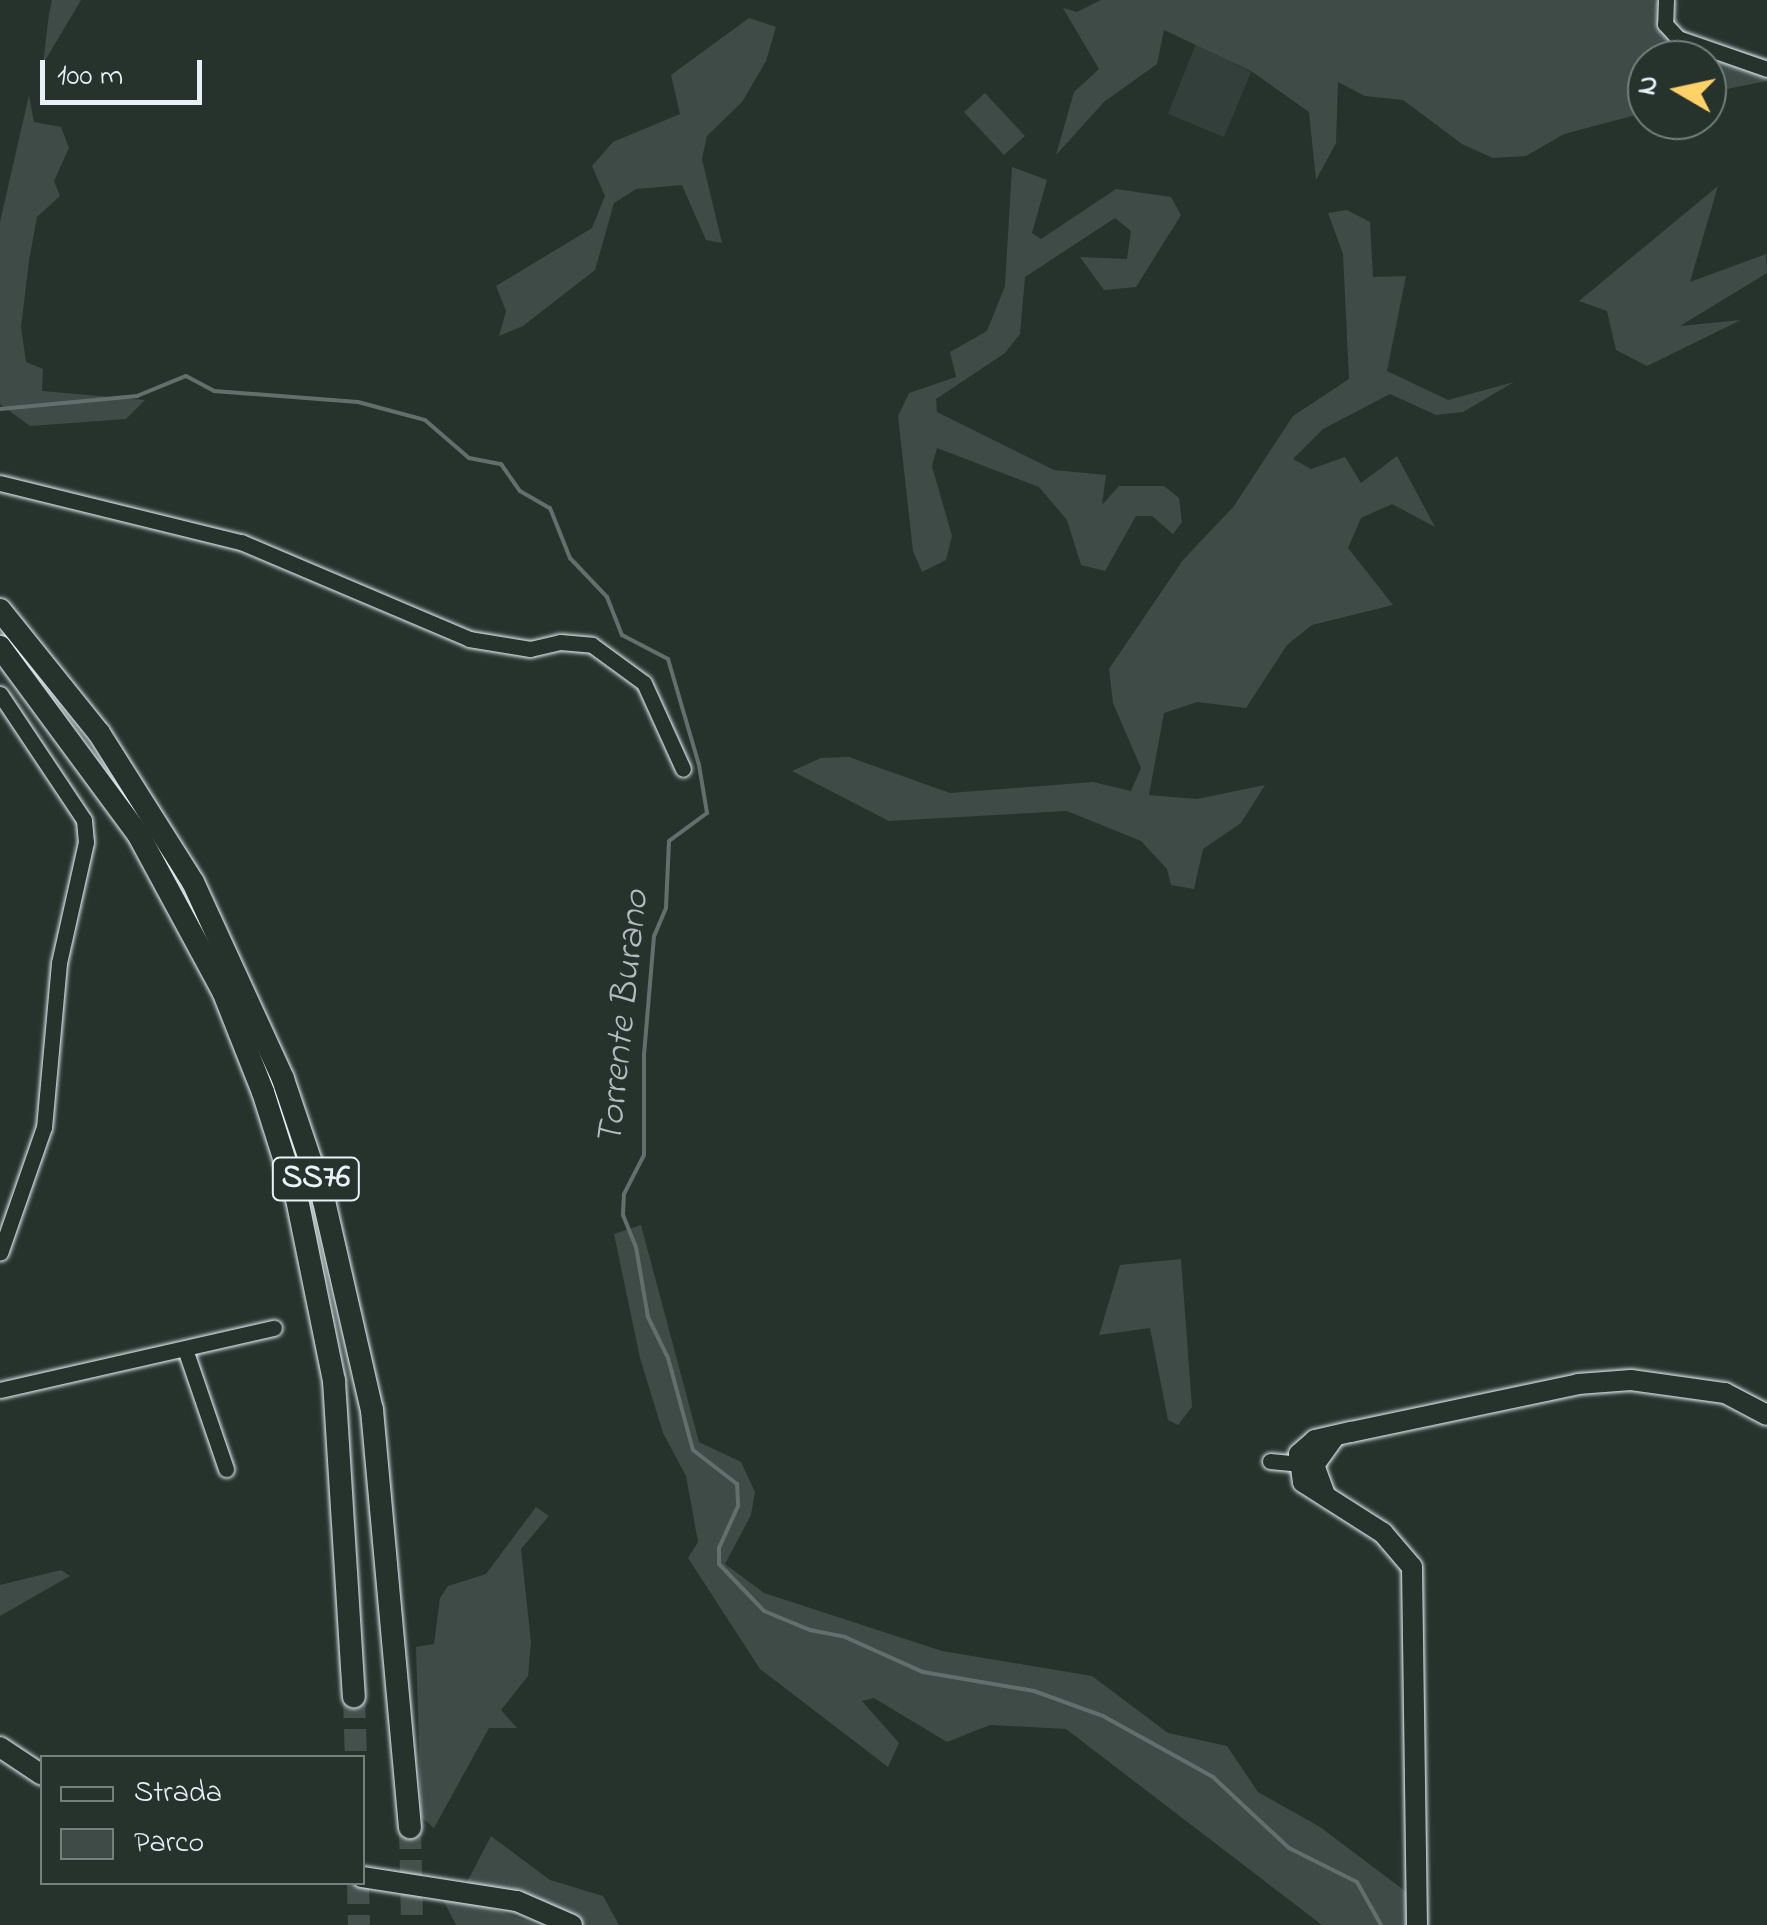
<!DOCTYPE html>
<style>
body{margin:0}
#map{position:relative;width:1767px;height:1925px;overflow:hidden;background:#26332d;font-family:"Indie Flower",sans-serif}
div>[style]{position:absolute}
.built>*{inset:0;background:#333f3a}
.green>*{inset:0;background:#3e4b47}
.stream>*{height:4px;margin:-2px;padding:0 2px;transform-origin:2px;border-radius:2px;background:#636f6d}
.highway-tunnel>*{height:22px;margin-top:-11px;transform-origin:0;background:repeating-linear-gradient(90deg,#43504b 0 22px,transparent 0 33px)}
.roads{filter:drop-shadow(0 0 2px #e8f1f8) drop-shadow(0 0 2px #e8f1f8)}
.minor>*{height:15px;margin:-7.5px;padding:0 7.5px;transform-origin:7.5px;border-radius:7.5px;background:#26332d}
.major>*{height:20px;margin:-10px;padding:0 10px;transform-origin:10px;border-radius:10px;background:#26332d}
.highway>*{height:22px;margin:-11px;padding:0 11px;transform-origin:11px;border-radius:11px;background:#26332d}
span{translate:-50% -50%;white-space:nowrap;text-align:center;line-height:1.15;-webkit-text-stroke:9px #26332d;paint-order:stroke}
.shield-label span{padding:2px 8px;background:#26332d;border:2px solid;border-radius:8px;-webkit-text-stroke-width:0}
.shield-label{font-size:32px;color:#e8f1f8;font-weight:700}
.water-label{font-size:38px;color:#b3bdc0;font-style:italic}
.legend{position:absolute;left:40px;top:1755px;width:325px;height:130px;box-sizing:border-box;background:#26332d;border:2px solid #747f7e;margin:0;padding:12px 18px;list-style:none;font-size:30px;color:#e8f1f8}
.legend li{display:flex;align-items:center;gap:20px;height:50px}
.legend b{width:50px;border:2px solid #747f7e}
.north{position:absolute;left:1627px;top:40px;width:100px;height:100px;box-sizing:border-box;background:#26332d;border:2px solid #747f7e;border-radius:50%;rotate:279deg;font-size:28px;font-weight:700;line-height:40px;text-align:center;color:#e8f1f8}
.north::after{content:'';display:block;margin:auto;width:35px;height:45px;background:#ffd166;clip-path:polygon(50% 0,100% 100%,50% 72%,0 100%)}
.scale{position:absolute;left:40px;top:60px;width:162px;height:45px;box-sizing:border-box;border:5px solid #e8f1f8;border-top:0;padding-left:12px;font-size:30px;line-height:35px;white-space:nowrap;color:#e8f1f8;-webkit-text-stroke:8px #26332d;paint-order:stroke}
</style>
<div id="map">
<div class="built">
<i style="clip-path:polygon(1196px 44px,1251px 72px,1224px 137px,1168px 114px)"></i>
</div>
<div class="green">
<i style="clip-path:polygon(52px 0,81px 0,43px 64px,49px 14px)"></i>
<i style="clip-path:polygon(1101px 0,1662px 0,1659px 17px,1696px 38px,1767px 58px,1767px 81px,1707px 93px,1707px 60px,1647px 60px,1647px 112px,1564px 134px,1526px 156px,1493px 158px,1462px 144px,1403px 100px,1365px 96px,1338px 82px,1336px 143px,1316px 180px,1309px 112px,1251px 71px,1164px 30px,1157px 64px,1104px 102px,1056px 155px,1074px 92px,1099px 69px,1063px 8px,1077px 12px)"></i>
<i style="clip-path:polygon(749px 18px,776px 27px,766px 61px,742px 102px,707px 136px,702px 159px,722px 243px,706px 240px,682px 185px,636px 189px,614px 203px,595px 270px,523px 326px,499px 336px,506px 311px,496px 286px,592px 228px,605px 196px,592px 166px,613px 142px,680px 114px,671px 75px)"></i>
<i style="clip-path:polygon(985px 93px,1025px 136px,1004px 155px,964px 112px)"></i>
<i style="clip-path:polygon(29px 95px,34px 122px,61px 127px,69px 148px,54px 181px,60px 196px,37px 217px,29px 261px,21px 327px,26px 362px,43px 369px,42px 391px,145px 400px,126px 419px,30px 426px,0 404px,0 222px)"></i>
<i style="clip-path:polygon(1012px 167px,1047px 180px,1032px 233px,1041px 239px,1116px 189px,1171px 197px,1181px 215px,1136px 287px,1104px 290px,1080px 257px,1127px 259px,1131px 231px,1115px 218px,1025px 277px,1020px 334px,1005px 353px,936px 399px,937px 412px,1054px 470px,1106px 475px,1102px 505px,1119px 486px,1164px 486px,1179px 498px,1182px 522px,1173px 534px,1152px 516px,1136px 516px,1105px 571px,1081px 565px,1067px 520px,1039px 487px,937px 448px,932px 466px,952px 536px,946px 560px,922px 572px,913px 551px,898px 416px,909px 393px,956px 377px,950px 352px,987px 331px,1005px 286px)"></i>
<i style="clip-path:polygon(1718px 186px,1690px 282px,1766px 254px,1767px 273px,1680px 326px,1741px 320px,1647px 366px,1616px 350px,1607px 311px,1579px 301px)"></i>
<i style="clip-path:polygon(1347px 210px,1370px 222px,1373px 277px,1406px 276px,1387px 371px,1448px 400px,1514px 382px,1463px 412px,1436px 415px,1390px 394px,1323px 429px,1293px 459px,1311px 469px,1345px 457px,1361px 483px,1397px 456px,1435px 527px,1392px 504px,1361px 518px,1348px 548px,1393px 605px,1312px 625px,1287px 645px,1246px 708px,1197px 702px,1164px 713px,1149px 795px,1197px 799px,1265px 785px,1241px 823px,1203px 849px,1194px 889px,1171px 885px,1167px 869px,1141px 841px,1067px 811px,889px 821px,792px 771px,821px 758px,849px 757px,950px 793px,1093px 782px,1131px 791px,1141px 768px,1113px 703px,1109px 669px,1183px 560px,1234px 506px,1293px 416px,1349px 379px,1343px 254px,1328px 213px)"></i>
<i style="clip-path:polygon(641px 1225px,699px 1442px,741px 1462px,755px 1492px,751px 1515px,725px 1564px,764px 1593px,942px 1651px,1092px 1676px,1168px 1733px,1227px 1746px,1258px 1792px,1320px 1827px,1409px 1894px,1408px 1925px,1322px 1925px,1066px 1729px,990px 1725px,947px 1742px,874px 1698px,862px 1701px,899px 1743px,888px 1767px,760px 1669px,688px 1558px,698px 1542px,686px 1476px,663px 1433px,640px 1358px,614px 1234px)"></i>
<i style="clip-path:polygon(1181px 1259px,1192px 1407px,1178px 1425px,1168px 1420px,1150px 1328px,1099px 1335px,1120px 1265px)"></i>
<i style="clip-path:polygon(536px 1507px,549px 1516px,521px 1549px,531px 1642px,528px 1676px,501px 1710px,517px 1728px,489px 1728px,434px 1828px,421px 1817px,416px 1647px,434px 1644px,440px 1598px,448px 1586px,486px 1574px)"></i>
<i style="clip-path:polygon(61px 1570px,70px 1576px,0 1616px,0 1585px)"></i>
<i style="clip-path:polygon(491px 1836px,550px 1880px,603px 1896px,619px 1925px,581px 1925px,466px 1884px)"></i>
<i style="clip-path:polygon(441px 1896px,468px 1900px,538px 1925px,456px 1925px)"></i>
</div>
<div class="stream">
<i style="left:0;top:409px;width:138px;rotate:-5.4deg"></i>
<i style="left:137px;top:396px;width:53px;rotate:-22.2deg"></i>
<i style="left:186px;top:376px;width:32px;rotate:28deg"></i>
<i style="left:214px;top:391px;width:144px;rotate:4.4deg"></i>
<i style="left:358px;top:402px;width:69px;rotate:15deg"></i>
<i style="left:425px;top:420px;width:58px;rotate:40.8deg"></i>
<i style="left:469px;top:458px;width:33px;rotate:11deg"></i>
<i style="left:501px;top:464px;width:33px;rotate:55deg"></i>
<i style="left:520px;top:491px;width:34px;rotate:30deg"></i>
<i style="left:550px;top:508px;width:54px;rotate:68.2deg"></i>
<i style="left:570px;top:558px;width:54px;rotate:46.5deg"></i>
<i style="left:607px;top:597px;width:41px;rotate:68.5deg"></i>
<i style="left:622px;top:635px;width:52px;rotate:27.6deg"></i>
<i style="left:668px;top:659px;width:110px;rotate:73.7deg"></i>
<i style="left:699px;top:765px;width:49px;rotate:80.5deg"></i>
<i style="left:707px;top:813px;width:47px;rotate:143.6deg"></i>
<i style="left:669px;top:841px;width:67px;rotate:92.6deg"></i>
<i style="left:666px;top:908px;width:30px;rotate:113deg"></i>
<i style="left:654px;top:936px;width:118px;rotate:94.8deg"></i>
<i style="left:644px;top:1054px;width:101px;rotate:90deg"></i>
<i style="left:644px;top:1155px;width:44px;rotate:117.1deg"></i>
<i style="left:624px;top:1194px;width:21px;rotate:93deg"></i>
<i style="left:623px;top:1215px;width:35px;rotate:68deg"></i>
<i style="left:636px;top:1247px;width:71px;rotate:80.3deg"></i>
<i style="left:648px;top:1317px;width:46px;rotate:64deg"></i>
<i style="left:668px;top:1358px;width:95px;rotate:74.8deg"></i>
<i style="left:693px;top:1450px;width:56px;rotate:37.7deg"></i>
<i style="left:737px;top:1484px;width:22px;rotate:87deg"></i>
<i style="left:738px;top:1506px;width:46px;rotate:114.3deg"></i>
<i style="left:719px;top:1548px;width:16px;rotate:90deg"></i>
<i style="left:719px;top:1564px;width:65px;rotate:46.2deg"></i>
<i style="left:764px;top:1611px;width:50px;rotate:22.4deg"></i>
<i style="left:810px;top:1630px;width:36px;rotate:11deg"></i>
<i style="left:845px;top:1637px;width:85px;rotate:24.2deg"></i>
<i style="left:923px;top:1672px;width:113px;rotate:9.7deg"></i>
<i style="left:1034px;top:1691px;width:73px;rotate:19.9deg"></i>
<i style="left:1103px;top:1716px;width:126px;rotate:29deg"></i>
<i style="left:1213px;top:1777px;width:104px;rotate:43.1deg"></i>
<i style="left:1289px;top:1848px;width:76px;rotate:26.6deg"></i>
<i style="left:1357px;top:1882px;width:49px;rotate:60.8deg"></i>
</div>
<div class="highway-tunnel">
<i style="left:354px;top:1696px;width:62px;rotate:88.2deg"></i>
<i style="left:410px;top:1827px;width:98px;rotate:88.8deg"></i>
<i style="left:358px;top:1882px;width:43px;rotate:88.7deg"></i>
</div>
<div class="roads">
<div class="minor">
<i style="left:1666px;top:0;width:24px;rotate:92deg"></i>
<i style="left:1665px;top:24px;width:19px;rotate:47deg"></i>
<i style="left:1678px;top:38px;width:94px;rotate:19.2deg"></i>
<i style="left:0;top:483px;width:248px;rotate:13.8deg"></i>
<i style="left:241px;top:542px;width:248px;rotate:23deg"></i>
<i style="left:469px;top:639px;width:62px;rotate:9.3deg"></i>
<i style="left:530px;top:649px;width:31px;rotate:-13deg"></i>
<i style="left:560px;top:642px;width:32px;rotate:5deg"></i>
<i style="left:592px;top:645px;width:64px;rotate:36.2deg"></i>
<i style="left:644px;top:683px;width:94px;rotate:65.6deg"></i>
<i style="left:0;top:694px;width:151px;rotate:56.3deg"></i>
<i style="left:84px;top:820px;width:22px;rotate:85deg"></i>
<i style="left:86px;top:842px;width:124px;rotate:102.6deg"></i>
<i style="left:59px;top:963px;width:165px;rotate:95.2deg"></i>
<i style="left:44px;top:1127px;width:133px;rotate:109.2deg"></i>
<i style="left:185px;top:1349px;width:127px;rotate:71.1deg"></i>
<i style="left:0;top:1390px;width:281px;rotate:-12.8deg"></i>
<i style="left:1270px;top:1461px;width:41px;rotate:5.6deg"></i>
</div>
<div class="major">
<i style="left:1325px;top:1495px;width:32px;rotate:-110deg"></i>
<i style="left:1314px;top:1465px;width:34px;rotate:-54deg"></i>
<i style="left:0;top:1747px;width:50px;rotate:33.7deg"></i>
<i style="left:362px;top:1877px;width:157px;rotate:8.8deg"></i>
<i style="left:517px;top:1901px;width:60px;rotate:23.6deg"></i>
<i style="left:1417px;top:1925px;width:358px;rotate:-90.8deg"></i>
<i style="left:1412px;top:1567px;width:45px;rotate:-130.5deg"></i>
<i style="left:1383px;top:1533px;width:95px;rotate:-147.5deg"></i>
<i style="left:1303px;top:1482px;width:28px;rotate:-98deg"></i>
<i style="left:1299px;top:1454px;width:21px;rotate:-41deg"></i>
<i style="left:1315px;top:1440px;width:37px;rotate:-13deg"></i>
<i style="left:1351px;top:1432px;width:232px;rotate:-11.9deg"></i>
<i style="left:1578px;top:1384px;width:53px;rotate:-4.3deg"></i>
<i style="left:1631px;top:1380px;width:95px;rotate:7.9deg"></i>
<i style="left:1725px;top:1393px;width:47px;rotate:27.6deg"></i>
</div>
<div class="highway">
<i style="left:0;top:610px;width:158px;rotate:51.2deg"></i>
<i style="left:99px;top:733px;width:176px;rotate:57.8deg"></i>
<i style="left:193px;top:882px;width:217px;rotate:65.4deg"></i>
<i style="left:283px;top:1079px;width:129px;rotate:71.4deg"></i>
<i style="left:324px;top:1201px;width:214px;rotate:77.1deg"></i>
<i style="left:372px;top:1410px;width:419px;rotate:84.8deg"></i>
<i style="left:0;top:647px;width:232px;rotate:53.6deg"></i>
<i style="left:138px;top:834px;width:179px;rotate:61.6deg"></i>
<i style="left:223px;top:991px;width:109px;rotate:68.4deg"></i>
<i style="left:263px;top:1092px;width:112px;rotate:72.4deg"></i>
<i style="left:297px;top:1199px;width:186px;rotate:78.5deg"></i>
<i style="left:334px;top:1381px;width:316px;rotate:86.4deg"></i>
</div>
</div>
<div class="shield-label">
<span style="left:316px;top:1179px">SS76</span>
</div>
<div class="water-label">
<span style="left:625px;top:1018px;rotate:-84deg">Torrente Burano</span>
</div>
<ul class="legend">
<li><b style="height:12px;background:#26332d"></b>Strada</li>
<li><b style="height:28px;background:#3e4b47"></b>Parco</li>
</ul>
<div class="north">N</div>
<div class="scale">100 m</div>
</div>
